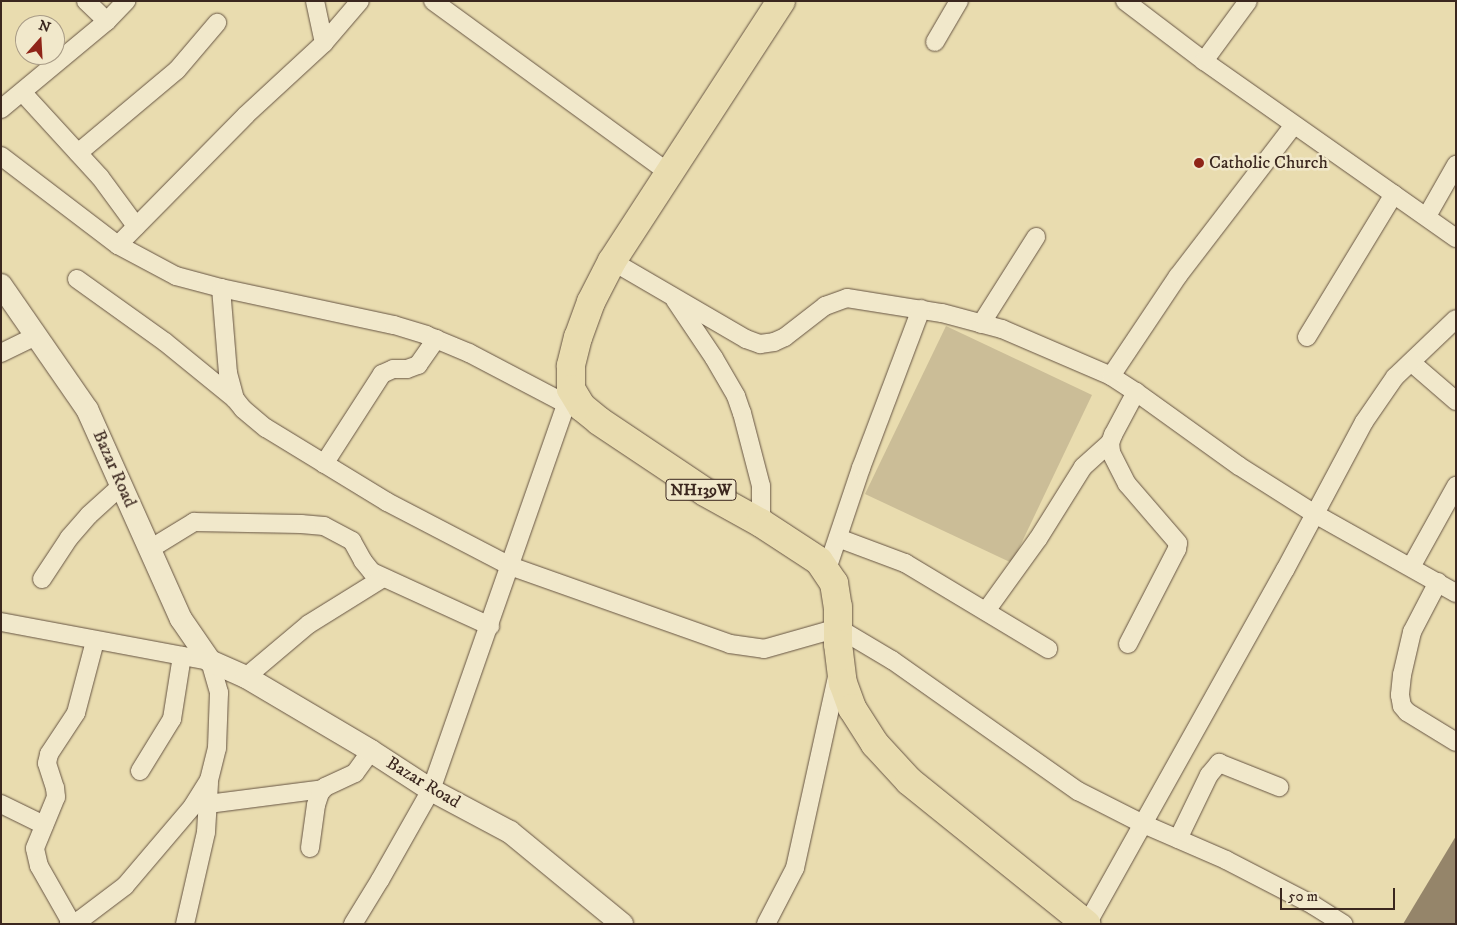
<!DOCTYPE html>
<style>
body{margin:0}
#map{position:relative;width:1457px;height:925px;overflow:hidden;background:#e9dcaf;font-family:"IM FELL DW Pica",serif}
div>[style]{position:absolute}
.green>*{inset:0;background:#cbbd97}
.building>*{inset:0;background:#95856a}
.roads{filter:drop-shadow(0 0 1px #665443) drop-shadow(0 0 1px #665443)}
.minor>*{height:18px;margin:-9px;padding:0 9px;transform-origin:9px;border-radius:9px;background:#f1e8cb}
.tertiary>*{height:22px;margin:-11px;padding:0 11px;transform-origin:11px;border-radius:11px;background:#f1e8cb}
.trunk>*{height:28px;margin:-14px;padding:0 14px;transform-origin:14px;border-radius:14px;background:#e9dcaf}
.dots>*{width:14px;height:14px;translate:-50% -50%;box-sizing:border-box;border:2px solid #f1e8cb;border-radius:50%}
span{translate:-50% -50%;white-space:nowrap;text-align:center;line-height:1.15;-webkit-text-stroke:5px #f1e8cb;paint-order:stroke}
.shield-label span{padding:1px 4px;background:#f1e8cb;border:1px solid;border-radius:4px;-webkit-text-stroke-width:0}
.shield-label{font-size:16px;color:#3b271f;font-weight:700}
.poi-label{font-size:18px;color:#3b271f}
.left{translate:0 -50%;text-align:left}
.street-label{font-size:18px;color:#3b271f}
.frame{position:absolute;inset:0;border:2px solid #3b271f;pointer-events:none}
.north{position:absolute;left:15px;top:15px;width:50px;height:50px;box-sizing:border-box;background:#f1e8cb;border:1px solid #a89b86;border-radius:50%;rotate:19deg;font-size:14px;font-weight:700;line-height:20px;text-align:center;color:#3b271f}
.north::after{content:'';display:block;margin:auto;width:18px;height:22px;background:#8f2418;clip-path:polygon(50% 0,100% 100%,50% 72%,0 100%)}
.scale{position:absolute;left:1280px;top:888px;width:115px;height:22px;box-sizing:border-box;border:2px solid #3b271f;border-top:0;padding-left:6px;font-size:15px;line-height:18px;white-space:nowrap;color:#3b271f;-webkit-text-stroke:4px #f1e8cb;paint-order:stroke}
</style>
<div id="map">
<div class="green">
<i style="clip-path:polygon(946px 326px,1092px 395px,1012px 563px,865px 494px)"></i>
</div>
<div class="building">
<i style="clip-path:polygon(1456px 836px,1456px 924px,1403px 924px)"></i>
</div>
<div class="roads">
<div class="minor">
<i style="left:86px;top:1px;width:29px;rotate:44deg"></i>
<i style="left:315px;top:1px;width:43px;rotate:77.9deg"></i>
<i style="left:433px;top:1px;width:292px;rotate:36.1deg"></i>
<i style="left:1125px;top:1px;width:99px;rotate:37.2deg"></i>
<i style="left:1204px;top:61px;width:308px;rotate:35.1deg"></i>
<i style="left:935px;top:42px;width:48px;rotate:-59.7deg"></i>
<i style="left:1204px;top:61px;width:74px;rotate:-53.7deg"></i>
<i style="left:23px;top:93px;width:114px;rotate:47.5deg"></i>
<i style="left:100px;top:177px;width:61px;rotate:53.7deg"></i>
<i style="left:1px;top:109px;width:138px;rotate:-39.7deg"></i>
<i style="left:107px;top:21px;width:28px;rotate:-46deg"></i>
<i style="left:78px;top:153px;width:129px;rotate:-40deg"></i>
<i style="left:177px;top:70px;width:62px;rotate:-49.6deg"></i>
<i style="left:1px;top:156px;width:147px;rotate:37.3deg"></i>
<i style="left:118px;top:245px;width:66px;rotate:28.1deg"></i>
<i style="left:176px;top:276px;width:47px;rotate:14.9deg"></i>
<i style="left:221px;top:288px;width:177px;rotate:12.1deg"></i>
<i style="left:394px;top:325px;width:34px;rotate:17deg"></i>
<i style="left:426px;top:335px;width:47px;rotate:22.7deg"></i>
<i style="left:469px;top:353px;width:110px;rotate:27.7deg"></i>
<i style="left:1427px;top:216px;width:59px;rotate:-60.4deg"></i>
<i style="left:118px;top:245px;width:182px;rotate:-45.4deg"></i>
<i style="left:246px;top:115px;width:106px;rotate:-42.7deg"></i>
<i style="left:324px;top:43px;width:55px;rotate:-49.4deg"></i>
<i style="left:612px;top:261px;width:155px;rotate:30.2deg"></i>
<i style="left:746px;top:339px;width:15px;rotate:20deg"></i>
<i style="left:760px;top:344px;width:14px;rotate:-8deg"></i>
<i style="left:774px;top:342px;width:12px;rotate:-24deg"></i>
<i style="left:785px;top:337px;width:51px;rotate:-37.8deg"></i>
<i style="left:825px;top:306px;width:23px;rotate:-20deg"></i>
<i style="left:847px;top:298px;width:96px;rotate:9deg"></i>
<i style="left:942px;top:313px;width:62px;rotate:14.9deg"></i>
<i style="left:1002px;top:329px;width:119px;rotate:23.3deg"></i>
<i style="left:1111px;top:376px;width:30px;rotate:33deg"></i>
<i style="left:1136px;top:392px;width:127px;rotate:35.7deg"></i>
<i style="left:1239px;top:466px;width:90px;rotate:32.3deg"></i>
<i style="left:1315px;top:514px;width:162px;rotate:29.3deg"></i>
<i style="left:77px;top:279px;width:108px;rotate:35.6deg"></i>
<i style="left:165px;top:342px;width:90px;rotate:39.2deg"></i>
<i style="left:221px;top:288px;width:85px;rotate:85.3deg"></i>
<i style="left:228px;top:373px;width:27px;rotate:75deg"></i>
<i style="left:235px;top:399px;width:13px;rotate:51deg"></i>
<i style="left:243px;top:409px;width:30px;rotate:40deg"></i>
<i style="left:266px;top:428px;width:142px;rotate:31.4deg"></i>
<i style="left:387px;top:502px;width:139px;rotate:27.5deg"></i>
<i style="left:510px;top:566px;width:233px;rotate:19.5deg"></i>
<i style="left:730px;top:644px;width:34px;rotate:8deg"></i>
<i style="left:764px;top:649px;width:77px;rotate:-15.8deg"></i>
<i style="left:838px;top:628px;width:63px;rotate:30.7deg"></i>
<i style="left:892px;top:660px;width:228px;rotate:35.2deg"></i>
<i style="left:1078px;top:791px;width:71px;rotate:26.9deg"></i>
<i style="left:1141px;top:823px;width:93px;rotate:23.5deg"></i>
<i style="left:1226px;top:860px;width:98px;rotate:27.3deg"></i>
<i style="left:1313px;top:905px;width:36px;rotate:32deg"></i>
<i style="left:675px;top:300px;width:70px;rotate:56.1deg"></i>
<i style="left:714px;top:358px;width:44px;rotate:59.9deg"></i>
<i style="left:736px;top:396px;width:18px;rotate:71deg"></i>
<i style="left:742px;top:413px;width:75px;rotate:75.4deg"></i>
<i style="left:761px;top:486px;width:37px;rotate:90deg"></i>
<i style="left:981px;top:324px;width:103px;rotate:-57.7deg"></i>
<i style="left:1307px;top:337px;width:167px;rotate:-58.7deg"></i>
<i style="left:1px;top:353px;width:39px;rotate:-26deg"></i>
<i style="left:1412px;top:363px;width:58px;rotate:40.8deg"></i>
<i style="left:1111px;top:376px;width:120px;rotate:-56.2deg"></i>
<i style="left:1178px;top:276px;width:190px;rotate:-52.5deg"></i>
<i style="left:324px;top:464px;width:107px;rotate:-57.2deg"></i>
<i style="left:382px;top:374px;width:12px;rotate:-24deg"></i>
<i style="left:393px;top:369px;width:14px"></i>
<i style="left:407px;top:369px;width:12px;rotate:-20deg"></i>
<i style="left:418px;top:365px;width:32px;rotate:-55deg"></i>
<i style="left:838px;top:538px;width:72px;rotate:20.5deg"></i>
<i style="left:905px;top:563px;width:167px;rotate:31deg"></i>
<i style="left:150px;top:549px;width:52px;rotate:-31.5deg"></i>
<i style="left:194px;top:522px;width:107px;rotate:1.1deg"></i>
<i style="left:301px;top:524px;width:23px;rotate:5deg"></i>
<i style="left:324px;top:526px;width:32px;rotate:28deg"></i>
<i style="left:352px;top:541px;width:23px;rotate:61deg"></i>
<i style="left:363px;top:561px;width:14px;rotate:51deg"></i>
<i style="left:372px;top:572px;width:130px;rotate:24.6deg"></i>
<i style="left:1411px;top:567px;width:93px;rotate:-60.9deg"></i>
<i style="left:826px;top:572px;width:110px;rotate:-71.4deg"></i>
<i style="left:861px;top:468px;width:170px;rotate:-69.3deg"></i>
<i style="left:42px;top:579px;width:49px;rotate:-56.6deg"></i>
<i style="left:69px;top:538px;width:30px;rotate:-49deg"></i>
<i style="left:89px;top:515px;width:43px;rotate:-42.2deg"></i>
<i style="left:1438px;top:582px;width:56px;rotate:117.5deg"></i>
<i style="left:1412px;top:632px;width:44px;rotate:103.1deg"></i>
<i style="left:1402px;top:675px;width:20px;rotate:96deg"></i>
<i style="left:1400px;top:695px;width:11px;rotate:80deg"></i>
<i style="left:1402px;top:706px;width:8px;rotate:50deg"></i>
<i style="left:1407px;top:712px;width:57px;rotate:31.5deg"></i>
<i style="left:986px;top:611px;width:89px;rotate:-54.2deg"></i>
<i style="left:1038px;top:539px;width:85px;rotate:-58deg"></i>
<i style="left:1083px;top:467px;width:36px;rotate:-42deg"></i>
<i style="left:1px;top:622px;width:213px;rotate:10.6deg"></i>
<i style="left:210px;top:661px;width:33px;rotate:74deg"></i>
<i style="left:219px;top:693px;width:55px;rotate:92.1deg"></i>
<i style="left:217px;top:748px;width:33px;rotate:104deg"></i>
<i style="left:209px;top:780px;width:31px;rotate:122deg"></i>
<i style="left:193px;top:806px;width:105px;rotate:130.4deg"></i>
<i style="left:125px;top:886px;width:56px;rotate:142.9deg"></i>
<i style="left:80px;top:920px;width:12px;rotate:160deg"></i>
<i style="left:1128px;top:644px;width:107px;rotate:-62.7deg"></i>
<i style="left:1177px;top:549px;width:6px;rotate:-81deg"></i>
<i style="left:1178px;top:543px;width:78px;rotate:-130.8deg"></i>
<i style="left:1127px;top:484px;width:36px;rotate:-117deg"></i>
<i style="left:1111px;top:452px;width:9px;rotate:-96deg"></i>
<i style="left:1110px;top:443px;width:9px;rotate:-69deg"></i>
<i style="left:1113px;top:435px;width:49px;rotate:-61.9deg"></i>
<i style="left:246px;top:677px;width:82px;rotate:-40.1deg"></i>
<i style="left:309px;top:624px;width:87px;rotate:-31.9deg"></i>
<i style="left:140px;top:771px;width:61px;rotate:-58.4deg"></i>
<i style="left:172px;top:719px;width:64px;rotate:-81deg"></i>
<i style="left:1px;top:804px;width:48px;rotate:26deg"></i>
<i style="left:208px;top:804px;width:116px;rotate:-7.4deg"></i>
<i style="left:1178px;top:839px;width:71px;rotate:-64.2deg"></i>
<i style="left:1209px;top:775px;width:16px;rotate:-50deg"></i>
<i style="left:1219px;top:763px;width:65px;rotate:21.8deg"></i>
<i style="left:310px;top:848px;width:43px;rotate:-82.1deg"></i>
<i style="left:316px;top:805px;width:13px;rotate:-72deg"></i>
<i style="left:320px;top:793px;width:8px;rotate:-50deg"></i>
<i style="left:325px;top:787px;width:33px;rotate:-25deg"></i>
<i style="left:355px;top:773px;width:27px;rotate:-54deg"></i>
<i style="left:72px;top:924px;width:67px;rotate:-119.6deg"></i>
<i style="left:39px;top:866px;width:18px;rotate:-103deg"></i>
<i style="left:35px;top:848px;width:55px;rotate:-67.6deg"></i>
<i style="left:56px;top:797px;width:9px;rotate:-96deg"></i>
<i style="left:55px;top:788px;width:26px;rotate:-108deg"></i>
<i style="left:47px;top:763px;width:9px;rotate:-77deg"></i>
<i style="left:49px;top:754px;width:49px;rotate:-56.6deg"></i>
<i style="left:76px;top:713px;width:74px;rotate:-75.2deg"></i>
<i style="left:185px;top:924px;width:94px;rotate:-77.1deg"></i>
<i style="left:206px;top:832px;width:49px;rotate:-86.5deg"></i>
<i style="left:353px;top:924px;width:52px;rotate:-58.5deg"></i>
<i style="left:380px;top:880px;width:103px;rotate:-60.5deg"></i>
<i style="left:431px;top:790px;width:420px;rotate:-70.7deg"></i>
<i style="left:766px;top:924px;width:63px;rotate:-62.6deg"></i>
<i style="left:795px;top:868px;width:200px;rotate:-77.6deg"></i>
<i style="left:1087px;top:924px;width:406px;rotate:-60.8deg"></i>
<i style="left:1285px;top:570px;width:168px;rotate:-61.9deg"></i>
<i style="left:1364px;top:422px;width:55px;rotate:-55.4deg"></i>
<i style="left:1395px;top:377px;width:84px;rotate:-43.6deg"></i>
</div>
<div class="tertiary">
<i style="left:1px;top:285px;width:151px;rotate:55.3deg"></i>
<i style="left:87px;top:409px;width:230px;rotate:65.9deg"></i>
<i style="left:181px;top:619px;width:51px;rotate:55.4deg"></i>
<i style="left:210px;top:661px;width:39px;rotate:24deg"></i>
<i style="left:246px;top:677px;width:145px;rotate:30.6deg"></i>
<i style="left:371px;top:751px;width:72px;rotate:33deg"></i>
<i style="left:431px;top:790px;width:89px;rotate:28deg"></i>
<i style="left:510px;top:832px;width:145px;rotate:39.4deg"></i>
</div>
<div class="trunk">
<i style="left:781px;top:1px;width:310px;rotate:123deg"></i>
<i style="left:612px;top:261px;width:46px;rotate:117.1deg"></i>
<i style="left:591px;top:302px;width:37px;rotate:110deg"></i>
<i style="left:578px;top:337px;width:30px;rotate:104deg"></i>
<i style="left:571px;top:366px;width:23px;rotate:90deg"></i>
<i style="left:571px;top:389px;width:21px;rotate:59deg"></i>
<i style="left:582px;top:407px;width:22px;rotate:39deg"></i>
<i style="left:599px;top:421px;width:128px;rotate:33.8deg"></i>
<i style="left:705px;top:492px;width:64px;rotate:29deg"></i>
<i style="left:761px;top:523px;width:69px;rotate:33.2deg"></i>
<i style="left:819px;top:561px;width:27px;rotate:56deg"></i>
<i style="left:834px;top:583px;width:24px;rotate:81deg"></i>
<i style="left:838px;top:607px;width:37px;rotate:90deg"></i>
<i style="left:838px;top:644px;width:39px;rotate:83deg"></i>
<i style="left:843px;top:683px;width:27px;rotate:70deg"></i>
<i style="left:852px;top:708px;width:43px;rotate:57.4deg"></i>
<i style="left:875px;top:744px;width:50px;rotate:47.4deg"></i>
<i style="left:909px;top:781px;width:228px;rotate:38.9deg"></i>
</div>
</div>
<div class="dots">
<i style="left:1199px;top:163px;background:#8f2418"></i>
</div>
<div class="shield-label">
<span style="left:701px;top:490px">NH139W</span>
</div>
<div class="poi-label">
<span class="left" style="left:1209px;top:163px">Catholic Church</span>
</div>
<div class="street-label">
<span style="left:114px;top:469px;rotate:66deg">Bazar Road</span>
<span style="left:423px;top:783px;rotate:31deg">Bazar Road</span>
</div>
<div class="frame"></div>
<div class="north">N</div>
<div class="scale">50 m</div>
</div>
